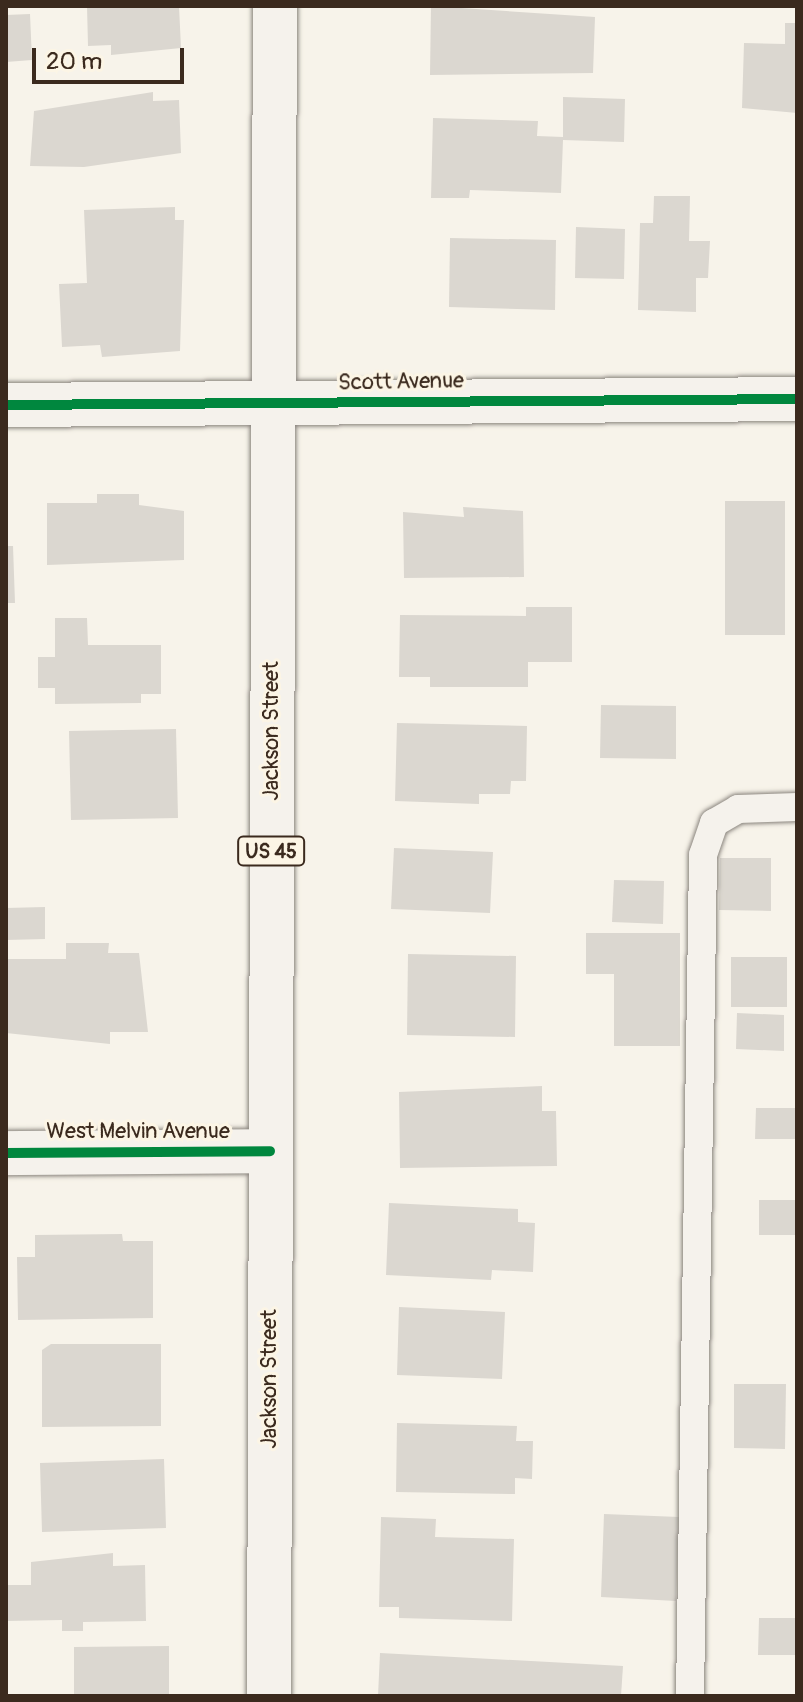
<!DOCTYPE html>
<style>
body{margin:0}
#map{position:relative;width:803px;height:1702px;overflow:hidden;background:#f7f3ea;font-family:Pangolin,sans-serif}
div>[style]{position:absolute}
.building>*{inset:0;background:#dbd7d0}
.roads{filter:drop-shadow(0 0 2px #8b867f) drop-shadow(0 0 2px #8b867f)}
.lane>*{height:28px;margin:-14px;padding:0 14px;transform-origin:14px;border-radius:14px;background:#f5f2ec}
.street>*{height:44px;margin:-22px;padding:0 22px;transform-origin:22px;border-radius:22px;background:#f5f2ec}
.primary>*{height:44px;margin:-22px;padding:0 22px;transform-origin:22px;border-radius:22px;background:#f5f2ec}
.cycleway>*{height:10px;margin:-5px;padding:0 5px;transform-origin:5px;border-radius:5px;background:#00873e}
span{translate:-50% -50%;white-space:nowrap;text-align:center;line-height:1.15;-webkit-text-stroke:6px #fcf5e5;paint-order:stroke}
.shield-label span{padding:2px 6px;background:#fcf5e5;border:2px solid;border-radius:6px;-webkit-text-stroke-width:0}
.shield-label{font-size:20px;color:#3b2a1e;font-weight:700}
.street-label{font-size:22px;color:#3b2a1e}
.frame{position:absolute;inset:0;border:8px solid #3b2a1e;pointer-events:none}
.scale{position:absolute;left:32px;top:48px;width:152px;height:36px;box-sizing:border-box;border:4px solid #3b2a1e;border-top:0;padding-left:10px;font-size:24px;line-height:28px;white-space:nowrap;color:#3b2a1e;-webkit-text-stroke:6px #fcf5e5;paint-order:stroke}
</style>
<div id="map">
<div class="building">
<i style="clip-path:polygon(87px 6px,179px 6px,181px 48px,111px 55px,111px 45px,88px 46px)"></i>
<i style="clip-path:polygon(431px 6px,595px 17px,593px 73px,430px 75px)"></i>
<i style="clip-path:polygon(30px 14px,32px 60px,6px 62px,6px 15px)"></i>
<i style="clip-path:polygon(785px 23px,797px 23px,797px 113px,742px 108px,744px 43px,785px 44px)"></i>
<i style="clip-path:polygon(153px 92px,153px 101px,179px 100px,181px 153px,84px 167px,30px 166px,34px 111px)"></i>
<i style="clip-path:polygon(563px 97px,625px 99px,624px 142px,563px 140px,561px 193px,470px 190px,469px 198px,431px 198px,433px 118px,538px 121px,537px 136px,563px 137px)"></i>
<i style="clip-path:polygon(654px 196px,690px 196px,689px 241px,710px 241px,708px 278px,696px 278px,696px 312px,638px 310px,640px 223px,653px 223px)"></i>
<i style="clip-path:polygon(175px 207px,175px 220px,184px 220px,180px 351px,102px 357px,100px 345px,62px 347px,59px 284px,87px 283px,84px 210px)"></i>
<i style="clip-path:polygon(576px 227px,625px 229px,624px 279px,575px 278px)"></i>
<i style="clip-path:polygon(450px 238px,556px 240px,555px 310px,449px 307px)"></i>
<i style="clip-path:polygon(97px 494px,139px 494px,139px 505px,184px 511px,184px 560px,47px 565px,47px 503px,97px 503px)"></i>
<i style="clip-path:polygon(725px 501px,785px 501px,785px 635px,725px 635px)"></i>
<i style="clip-path:polygon(463px 507px,523px 511px,524px 577px,404px 578px,403px 512px,464px 517px)"></i>
<i style="clip-path:polygon(6px 546px,13px 546px,15px 603px,6px 603px)"></i>
<i style="clip-path:polygon(526px 607px,572px 607px,572px 662px,528px 662px,528px 687px,430px 687px,430px 677px,399px 677px,400px 615px,526px 616px)"></i>
<i style="clip-path:polygon(55px 618px,87px 618px,88px 645px,161px 645px,161px 694px,141px 694px,141px 703px,55px 704px,55px 688px,38px 688px,38px 657px,55px 657px)"></i>
<i style="clip-path:polygon(601px 705px,676px 706px,676px 759px,600px 758px)"></i>
<i style="clip-path:polygon(397px 723px,527px 726px,526px 781px,511px 781px,510px 794px,479px 794px,479px 804px,395px 801px)"></i>
<i style="clip-path:polygon(176px 729px,178px 818px,71px 820px,69px 731px)"></i>
<i style="clip-path:polygon(394px 848px,493px 852px,490px 913px,391px 909px)"></i>
<i style="clip-path:polygon(720px 858px,771px 858px,771px 911px,719px 910px)"></i>
<i style="clip-path:polygon(614px 880px,664px 881px,663px 924px,612px 922px)"></i>
<i style="clip-path:polygon(45px 907px,45px 939px,6px 940px,6px 908px)"></i>
<i style="clip-path:polygon(586px 933px,680px 933px,680px 1046px,614px 1046px,614px 974px,586px 974px)"></i>
<i style="clip-path:polygon(66px 943px,109px 943px,108px 953px,139px 953px,148px 1032px,110px 1032px,110px 1044px,6px 1033px,6px 959px,66px 959px)"></i>
<i style="clip-path:polygon(408px 954px,516px 956px,515px 1037px,407px 1035px)"></i>
<i style="clip-path:polygon(731px 957px,787px 957px,787px 1007px,731px 1007px)"></i>
<i style="clip-path:polygon(737px 1013px,784px 1015px,784px 1051px,736px 1049px)"></i>
<i style="clip-path:polygon(542px 1086px,542px 1111px,556px 1111px,557px 1166px,400px 1168px,399px 1092px)"></i>
<i style="clip-path:polygon(756px 1108px,797px 1108px,797px 1139px,755px 1139px)"></i>
<i style="clip-path:polygon(759px 1200px,797px 1200px,797px 1235px,759px 1235px)"></i>
<i style="clip-path:polygon(389px 1203px,518px 1209px,518px 1222px,535px 1223px,533px 1272px,492px 1270px,491px 1280px,386px 1275px)"></i>
<i style="clip-path:polygon(122px 1234px,123px 1241px,153px 1241px,153px 1318px,18px 1320px,17px 1257px,35px 1257px,35px 1235px)"></i>
<i style="clip-path:polygon(399px 1307px,505px 1312px,502px 1379px,397px 1375px)"></i>
<i style="clip-path:polygon(51px 1344px,161px 1344px,161px 1426px,42px 1427px,42px 1350px)"></i>
<i style="clip-path:polygon(734px 1384px,786px 1384px,785px 1449px,734px 1448px)"></i>
<i style="clip-path:polygon(397px 1423px,517px 1426px,516px 1441px,533px 1441px,532px 1479px,515px 1478px,515px 1494px,396px 1492px)"></i>
<i style="clip-path:polygon(164px 1459px,166px 1528px,42px 1532px,40px 1463px)"></i>
<i style="clip-path:polygon(604px 1514px,679px 1517px,676px 1601px,601px 1597px)"></i>
<i style="clip-path:polygon(381px 1517px,436px 1519px,435px 1537px,514px 1539px,512px 1621px,399px 1618px,399px 1607px,379px 1607px)"></i>
<i style="clip-path:polygon(113px 1553px,113px 1566px,145px 1565px,146px 1621px,83px 1622px,83px 1631px,62px 1631px,62px 1620px,6px 1621px,6px 1585px,31px 1585px,31px 1562px)"></i>
<i style="clip-path:polygon(759px 1618px,797px 1618px,797px 1655px,758px 1655px)"></i>
<i style="clip-path:polygon(169px 1646px,169px 1696px,74px 1696px,74px 1647px)"></i>
<i style="clip-path:polygon(380px 1653px,623px 1666px,621px 1696px,378px 1696px)"></i>
</div>
<div class="roads">
<div class="lane">
<i style="left:690px;top:1696px;width:841px;rotate:-89.11deg"></i>
<i style="left:703px;top:855px;width:34px;rotate:-71deg"></i>
<i style="left:714px;top:823px;width:28px;rotate:-30deg"></i>
<i style="left:738px;top:809px;width:59px;rotate:-1.9deg"></i>
</div>
<div class="street">
<i style="left:6px;top:405px;width:791px;rotate:-0.43deg"></i>
<i style="left:6px;top:1153px;width:264px;rotate:-0.4deg"></i>
</div>
<div class="primary">
<i style="left:269px;top:1696px;width:1690px;rotate:-89.8deg"></i>
</div>
</div>
<div class="cycleway">
<i style="left:6px;top:405px;width:791px;rotate:-0.43deg"></i>
<i style="left:6px;top:1153px;width:264px;rotate:-0.4deg"></i>
</div>
<div class="shield-label">
<span style="left:271px;top:851px">US 45</span>
</div>
<div class="street-label">
<span style="left:401px;top:382px;rotate:-1deg">Scott Avenue</span>
<span style="left:272px;top:731px;rotate:-90deg">Jackson Street</span>
<span style="left:138px;top:1132px">West Melvin Avenue</span>
<span style="left:270px;top:1379px;rotate:-90deg">Jackson Street</span>
</div>
<div class="frame"></div>
<div class="scale">20 m</div>
</div>
